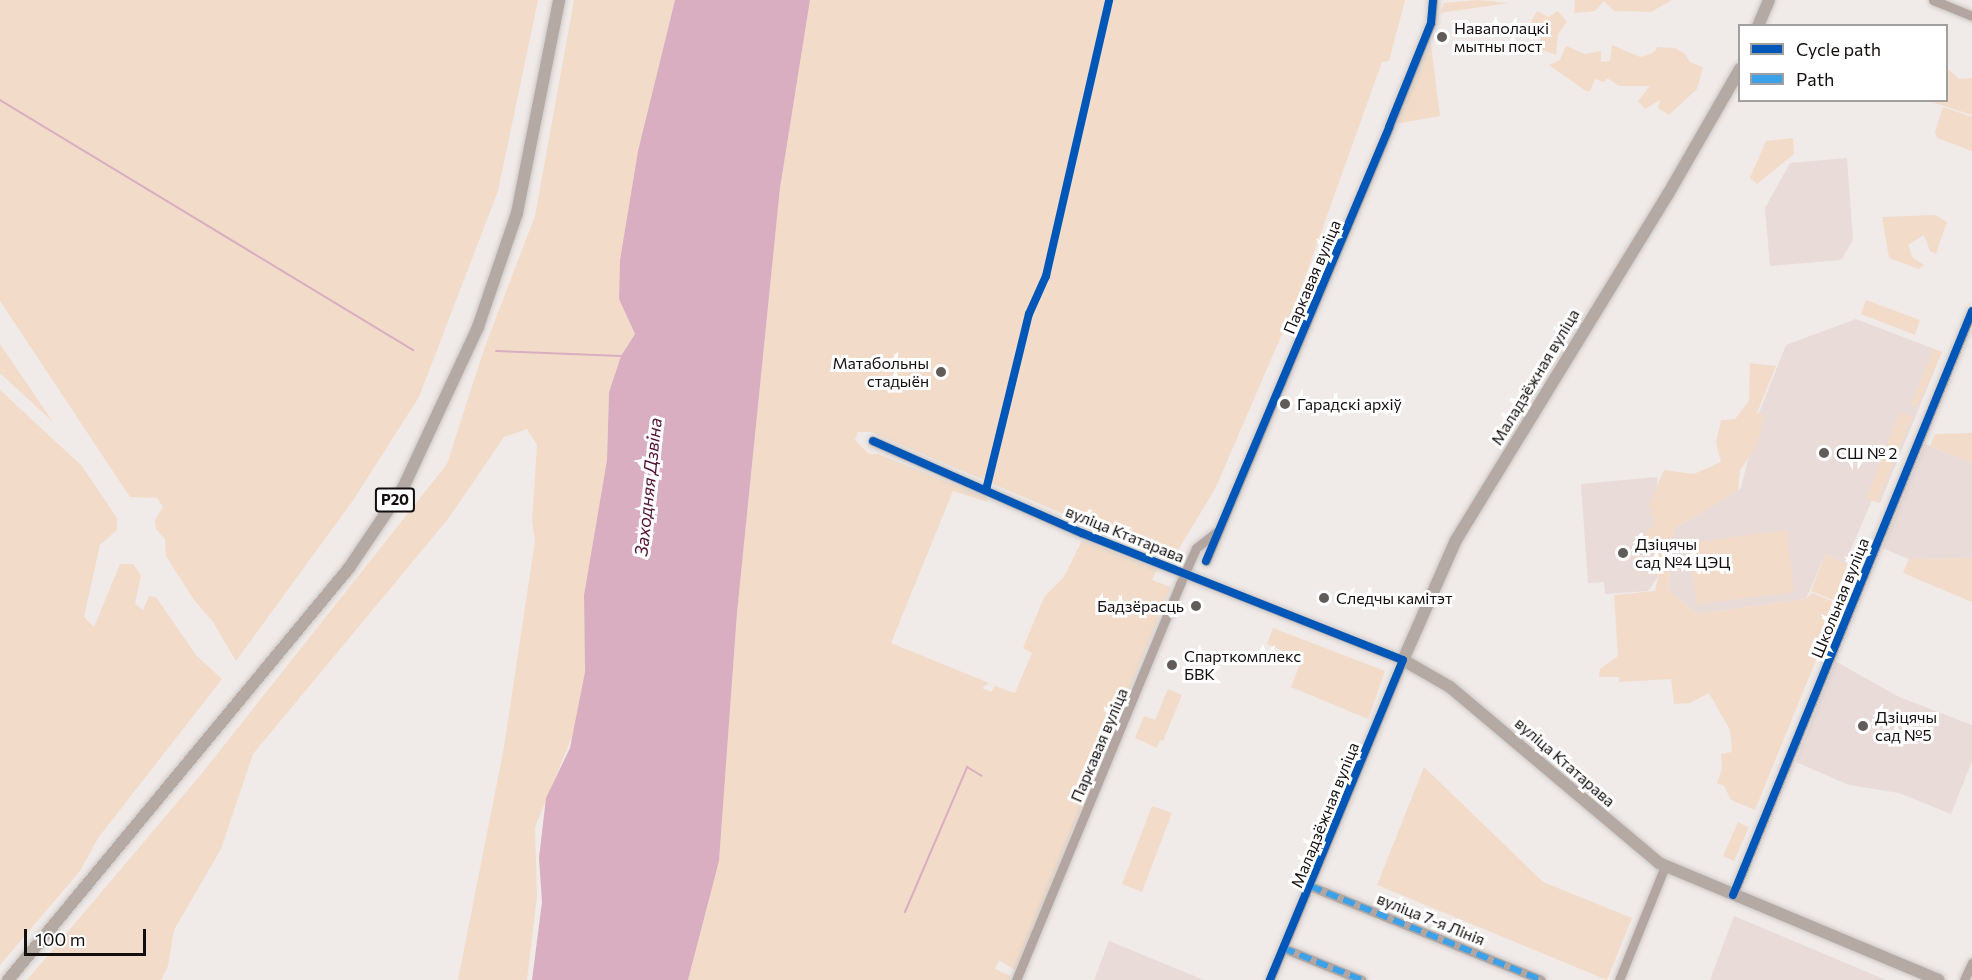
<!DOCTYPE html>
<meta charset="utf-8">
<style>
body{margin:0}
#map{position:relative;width:1972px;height:980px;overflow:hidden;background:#f0eae8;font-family:Commissioner,sans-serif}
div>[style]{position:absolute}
.built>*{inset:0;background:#e9dbd8}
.green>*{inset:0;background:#f2dcc9}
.water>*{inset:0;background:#d8aec0}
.stream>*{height:2px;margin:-1px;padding:0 1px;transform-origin:1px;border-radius:1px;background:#d8aec0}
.roads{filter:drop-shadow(0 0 2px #ccc8c6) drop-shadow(0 0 2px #ccc8c6)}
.minor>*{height:9px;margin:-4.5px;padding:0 4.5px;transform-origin:4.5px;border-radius:4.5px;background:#b3a6a1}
.major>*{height:12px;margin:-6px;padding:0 6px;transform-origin:6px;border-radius:6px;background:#b4a9a3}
.quiet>*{height:6px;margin-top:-3px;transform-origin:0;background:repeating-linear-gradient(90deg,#3da1e9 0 12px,transparent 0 18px)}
.cycleway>*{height:8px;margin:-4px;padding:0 4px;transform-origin:4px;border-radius:4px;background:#0057b8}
.dots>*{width:16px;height:16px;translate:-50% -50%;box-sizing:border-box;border:3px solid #fff;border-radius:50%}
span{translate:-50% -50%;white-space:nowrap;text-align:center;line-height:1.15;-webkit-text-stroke:6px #fff;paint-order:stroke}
.shield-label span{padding:2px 4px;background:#fff;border:2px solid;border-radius:4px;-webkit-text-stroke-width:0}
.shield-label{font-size:15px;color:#130f0e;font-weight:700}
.poi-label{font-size:16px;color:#130f0e}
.left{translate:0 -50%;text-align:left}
.right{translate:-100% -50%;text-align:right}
.street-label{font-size:16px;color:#130f0e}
.water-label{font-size:18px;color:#551238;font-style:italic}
.legend{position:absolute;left:1738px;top:24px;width:210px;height:78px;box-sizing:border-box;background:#fff;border:2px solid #a19f9f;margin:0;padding:8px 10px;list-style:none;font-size:18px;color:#130f0e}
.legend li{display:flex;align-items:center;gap:12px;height:30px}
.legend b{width:30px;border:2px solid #a19f9f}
.scale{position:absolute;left:24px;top:929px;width:122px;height:27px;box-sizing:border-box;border:3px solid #130f0e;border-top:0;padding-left:8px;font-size:18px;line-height:21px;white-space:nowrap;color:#130f0e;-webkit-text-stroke:4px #fff;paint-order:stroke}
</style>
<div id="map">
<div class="built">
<i style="clip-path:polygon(1847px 158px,1853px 240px,1841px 260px,1770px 266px,1765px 208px,1790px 163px)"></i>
<i style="clip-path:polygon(1856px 319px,1942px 352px,1880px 503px,1872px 500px,1845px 563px,1825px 555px,1806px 599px,1696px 614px,1668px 589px,1674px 529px,1741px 488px,1759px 413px,1786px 345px)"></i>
<i style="clip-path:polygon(1925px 444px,1972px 463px,1972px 558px,1909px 559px,1882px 548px)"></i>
<i style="clip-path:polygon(1657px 477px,1661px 572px,1648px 591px,1605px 594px,1604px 582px,1588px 583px,1581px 484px)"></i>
<i style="clip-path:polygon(1835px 661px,1899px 697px,1972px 725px,1972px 761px,1951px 814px,1899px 793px,1849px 785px,1796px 762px)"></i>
<i style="clip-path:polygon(1734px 916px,1886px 980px,1710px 980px)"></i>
<i style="clip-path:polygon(1109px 941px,1204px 980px,1094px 980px)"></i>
</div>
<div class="green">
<i style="clip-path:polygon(0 0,538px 0,498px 191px,419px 397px,354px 499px,236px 661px,213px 622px,194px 600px,166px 556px,165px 539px,156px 529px,155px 520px,163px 507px,157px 498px,130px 497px,0 301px)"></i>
<i style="clip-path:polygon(574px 0,675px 0,638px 151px,620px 260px,619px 299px,635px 334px,621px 356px,609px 392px,607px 460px,584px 595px,585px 672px,574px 732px,535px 827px,537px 896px,527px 980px,458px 980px,504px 747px,535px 541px,532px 521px,537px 445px,527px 429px,504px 437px,448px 519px,253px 754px,221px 849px,174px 930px,168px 966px,161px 980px,27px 980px,203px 772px,447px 464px,484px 349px,535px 216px)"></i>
<i style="clip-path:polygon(810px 0,1405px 0,1389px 61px,1382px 62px,1298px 297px,1215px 489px,1172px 560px,871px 432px,858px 432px,855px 440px,869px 454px,878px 454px,985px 497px,988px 502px,953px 491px,891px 643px,989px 683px,982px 688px,991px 692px,995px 686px,1015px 693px,1032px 653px,1023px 648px,1044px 597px,1064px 577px,1082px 540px,1157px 569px,1152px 580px,1171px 587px,1015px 970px,999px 960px,995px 969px,1011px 976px,1009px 980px,688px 980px,719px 860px,737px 613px,780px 188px)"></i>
<i style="clip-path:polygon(1477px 0,1509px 3px,1440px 13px,1444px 3px)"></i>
<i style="clip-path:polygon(1575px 0,1672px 0,1651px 12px,1614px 11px,1604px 1px,1595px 11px,1574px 13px)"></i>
<i style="clip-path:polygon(1537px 11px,1548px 17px,1558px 11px,1567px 22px,1558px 34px,1556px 55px,1528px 45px,1540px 41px,1542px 31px,1530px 24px)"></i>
<i style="clip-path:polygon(1430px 37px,1440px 116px,1395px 124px)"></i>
<i style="clip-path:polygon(1612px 45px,1640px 57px,1653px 53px,1658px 47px,1675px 48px,1685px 54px,1690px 62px,1703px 67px,1697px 89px,1669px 115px,1658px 108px,1660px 100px,1645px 109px,1638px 101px,1650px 86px,1619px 86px,1607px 78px,1604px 82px,1595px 79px,1590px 91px,1586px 91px,1549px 65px,1560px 60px,1566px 46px,1585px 54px,1601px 51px,1601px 62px,1610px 61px)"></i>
<i style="clip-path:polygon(1947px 68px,1959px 79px,1972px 78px,1972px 115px,1929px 101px,1946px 100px)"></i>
<i style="clip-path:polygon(1943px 107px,1972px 117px,1972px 151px,1937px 138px,1935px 132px)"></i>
<i style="clip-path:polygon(1793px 138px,1794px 154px,1757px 184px,1750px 178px,1766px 141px)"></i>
<i style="clip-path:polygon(1935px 215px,1947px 222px,1936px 254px,1930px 251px,1924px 235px,1908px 245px,1913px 258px,1924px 265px,1919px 269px,1889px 258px,1882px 217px)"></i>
<i style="clip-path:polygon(1866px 300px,1920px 320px,1915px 335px,1861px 314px)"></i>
<i style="clip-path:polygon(0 344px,53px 422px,0 373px)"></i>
<i style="clip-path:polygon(1933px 349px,1942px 352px,1917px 407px,1911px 405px)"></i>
<i style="clip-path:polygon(1750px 363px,1776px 366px,1757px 413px,1764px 416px,1757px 446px,1740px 470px,1738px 490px,1674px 529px,1668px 589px,1696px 614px,1806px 599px,1812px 593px,1839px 604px,1755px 810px,1731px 800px,1724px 786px,1717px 783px,1722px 769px,1721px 754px,1732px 752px,1730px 730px,1709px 693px,1690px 703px,1674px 704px,1671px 679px,1619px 682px,1619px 677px,1599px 677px,1600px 669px,1618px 656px,1614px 595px,1655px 591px,1659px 573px,1656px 546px,1645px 537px,1649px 527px,1656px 528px,1649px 505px,1664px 470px,1694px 474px,1721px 462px,1716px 443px,1721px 420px,1735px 419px,1749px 401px)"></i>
<i style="clip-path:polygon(0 390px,82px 466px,117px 518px,117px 530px,100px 545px,84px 617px,94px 627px,120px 564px,133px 564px,141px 575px,135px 604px,143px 610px,149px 596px,156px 597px,196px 655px,222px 679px,98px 838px,80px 871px,0 965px)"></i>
<i style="clip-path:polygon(1900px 412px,1912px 417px,1877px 503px,1866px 498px)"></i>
<i style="clip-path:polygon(1972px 433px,1972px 463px,1930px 446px,1935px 434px)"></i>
<i style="clip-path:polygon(1787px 530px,1794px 592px,1697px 604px,1689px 543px)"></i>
<i style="clip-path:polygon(1825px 555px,1853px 566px,1838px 602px,1811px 591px)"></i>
<i style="clip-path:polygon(1972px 558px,1972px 602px,1903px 573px,1909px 559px)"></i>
<i style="clip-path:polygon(1273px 628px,1385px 671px,1368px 719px,1291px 687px,1302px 659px,1267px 644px)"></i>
<i style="clip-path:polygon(1168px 689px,1182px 695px,1163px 741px,1160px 740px,1157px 748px,1135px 738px,1144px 716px,1155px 720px)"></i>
<i style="clip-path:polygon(1424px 767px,1543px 882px,1632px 918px,1607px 980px,1377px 885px)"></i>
<i style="clip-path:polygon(1152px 806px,1172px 813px,1142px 892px,1122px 884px)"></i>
<i style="clip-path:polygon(1738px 822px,1749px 827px,1734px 861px,1723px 856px)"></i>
</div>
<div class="water">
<i style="clip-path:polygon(675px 0,810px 0,780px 188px,737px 613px,719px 861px,688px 980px,532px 980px,542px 902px,539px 858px,546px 798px,570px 748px,585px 672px,584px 595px,607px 460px,609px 392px,621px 356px,635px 334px,619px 299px,620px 260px,638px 151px)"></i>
</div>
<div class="stream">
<i style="left:0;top:100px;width:483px;rotate:31.2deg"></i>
<i style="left:496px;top:351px;width:125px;rotate:2.3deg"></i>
<i style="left:905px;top:912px;width:158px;rotate:-66.8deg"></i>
<i style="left:967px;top:767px;width:17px;rotate:31deg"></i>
</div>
<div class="roads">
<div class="minor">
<i style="left:1933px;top:0;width:42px;rotate:22.3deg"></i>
<i style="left:873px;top:441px;width:228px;rotate:23.8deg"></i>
<i style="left:1082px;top:533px;width:345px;rotate:21.6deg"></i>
<i style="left:1403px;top:660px;width:347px;rotate:112.6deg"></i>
<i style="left:1206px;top:561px;width:471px;rotate:-67.1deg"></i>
<i style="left:1389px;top:127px;width:112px;rotate:-68deg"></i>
<i style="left:1431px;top:23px;width:23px;rotate:-85deg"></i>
<i style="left:1310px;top:886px;width:249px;rotate:22.1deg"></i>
<i style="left:1733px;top:895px;width:631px;rotate:-67.74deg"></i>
<i style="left:1283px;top:948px;width:85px;rotate:22.1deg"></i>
<i style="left:1016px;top:980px;width:429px;rotate:-67.5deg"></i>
<i style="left:1180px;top:584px;width:39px;rotate:-66deg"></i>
<i style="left:1196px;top:548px;width:28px;rotate:-38deg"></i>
<i style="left:1619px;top:980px;width:123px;rotate:-68deg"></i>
<i style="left:1964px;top:980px;width:19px;rotate:-65deg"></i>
</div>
<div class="major">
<i style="left:1758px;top:26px;width:28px;rotate:-67deg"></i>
<i style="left:1740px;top:69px;width:144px;rotate:119.9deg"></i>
<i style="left:1668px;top:194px;width:406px;rotate:121.5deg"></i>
<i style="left:1456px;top:540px;width:131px;rotate:113.8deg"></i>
<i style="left:1403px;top:660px;width:54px;rotate:29.9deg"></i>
<i style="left:1450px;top:687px;width:273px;rotate:40.1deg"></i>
<i style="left:1659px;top:863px;width:303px;rotate:22.7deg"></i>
<i style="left:8px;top:980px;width:535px;rotate:-50.39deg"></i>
<i style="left:349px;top:568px;width:97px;rotate:-56deg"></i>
<i style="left:403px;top:488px;width:178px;rotate:-65deg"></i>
<i style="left:478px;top:327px;width:120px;rotate:-71.1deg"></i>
<i style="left:517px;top:213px;width:217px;rotate:-78.8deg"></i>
</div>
</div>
<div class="quiet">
<i style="left:1310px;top:886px;width:249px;rotate:22.1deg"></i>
<i style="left:1283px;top:948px;width:85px;rotate:22.1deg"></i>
</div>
<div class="cycleway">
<i style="left:873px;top:441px;width:228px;rotate:23.8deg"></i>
<i style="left:1082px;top:533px;width:345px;rotate:21.6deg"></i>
<i style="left:1403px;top:660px;width:347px;rotate:112.6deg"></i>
<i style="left:986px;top:490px;width:181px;rotate:-76.3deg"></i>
<i style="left:1029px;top:314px;width:42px;rotate:-65.9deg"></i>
<i style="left:1046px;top:276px;width:283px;rotate:-77.1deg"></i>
<i style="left:1206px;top:561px;width:471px;rotate:-67.1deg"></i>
<i style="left:1389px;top:127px;width:112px;rotate:-68deg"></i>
<i style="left:1431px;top:23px;width:23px;rotate:-85deg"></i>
<i style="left:1733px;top:895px;width:631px;rotate:-67.74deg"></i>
</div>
<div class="dots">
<i style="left:1442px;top:37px;background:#605c5a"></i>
<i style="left:941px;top:372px;background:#605c5a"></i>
<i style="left:1285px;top:404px;background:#605c5a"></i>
<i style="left:1824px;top:453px;background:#605c5a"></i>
<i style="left:1623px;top:553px;background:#605c5a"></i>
<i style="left:1324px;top:598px;background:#605c5a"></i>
<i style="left:1196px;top:606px;background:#605c5a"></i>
<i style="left:1172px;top:665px;background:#605c5a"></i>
<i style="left:1863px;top:726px;background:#605c5a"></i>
</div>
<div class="shield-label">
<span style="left:395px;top:500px">Р20</span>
</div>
<div class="poi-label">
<span class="left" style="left:1454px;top:37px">Наваполацкі<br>мытны пост</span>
<span class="right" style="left:929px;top:372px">Матабольны<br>стадыён</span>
<span class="left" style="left:1297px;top:404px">Гарадскі архіў</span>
<span class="left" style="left:1836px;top:453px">СШ № 2</span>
<span class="left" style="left:1635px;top:553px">Дзіцячы<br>сад №4 ЦЭЦ</span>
<span class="left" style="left:1336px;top:598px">Следчы камітэт</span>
<span class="right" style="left:1184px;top:606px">Бадзёрасць</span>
<span class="left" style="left:1184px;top:665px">Спарткомплекс<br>БВК</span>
<span class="left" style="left:1875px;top:726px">Дзіцячы<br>сад №5</span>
</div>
<div class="street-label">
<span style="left:1312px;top:277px;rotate:-67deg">Паркавая вуліца</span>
<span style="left:1535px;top:377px;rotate:-59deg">Маладзёжная вуліца</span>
<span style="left:1125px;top:534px;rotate:22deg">вуліца Ктатарава</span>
<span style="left:1840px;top:598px;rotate:-68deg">Школьная вуліца</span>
<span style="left:1099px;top:745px;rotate:-67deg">Паркавая вуліца</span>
<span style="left:1565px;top:762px;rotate:41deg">вуліца Ктатарава</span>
<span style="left:1325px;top:815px;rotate:-68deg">Маладзёжная вуліца</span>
<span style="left:1431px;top:919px;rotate:22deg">вуліца 7-я Лінія</span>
</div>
<div class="water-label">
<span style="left:648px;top:487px;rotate:-84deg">Заходняя Дзвіна</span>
</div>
<ul class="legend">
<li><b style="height:8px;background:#0057b8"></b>Cycle path</li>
<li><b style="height:8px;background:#3da1e9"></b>Path</li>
</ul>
<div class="scale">100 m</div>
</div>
